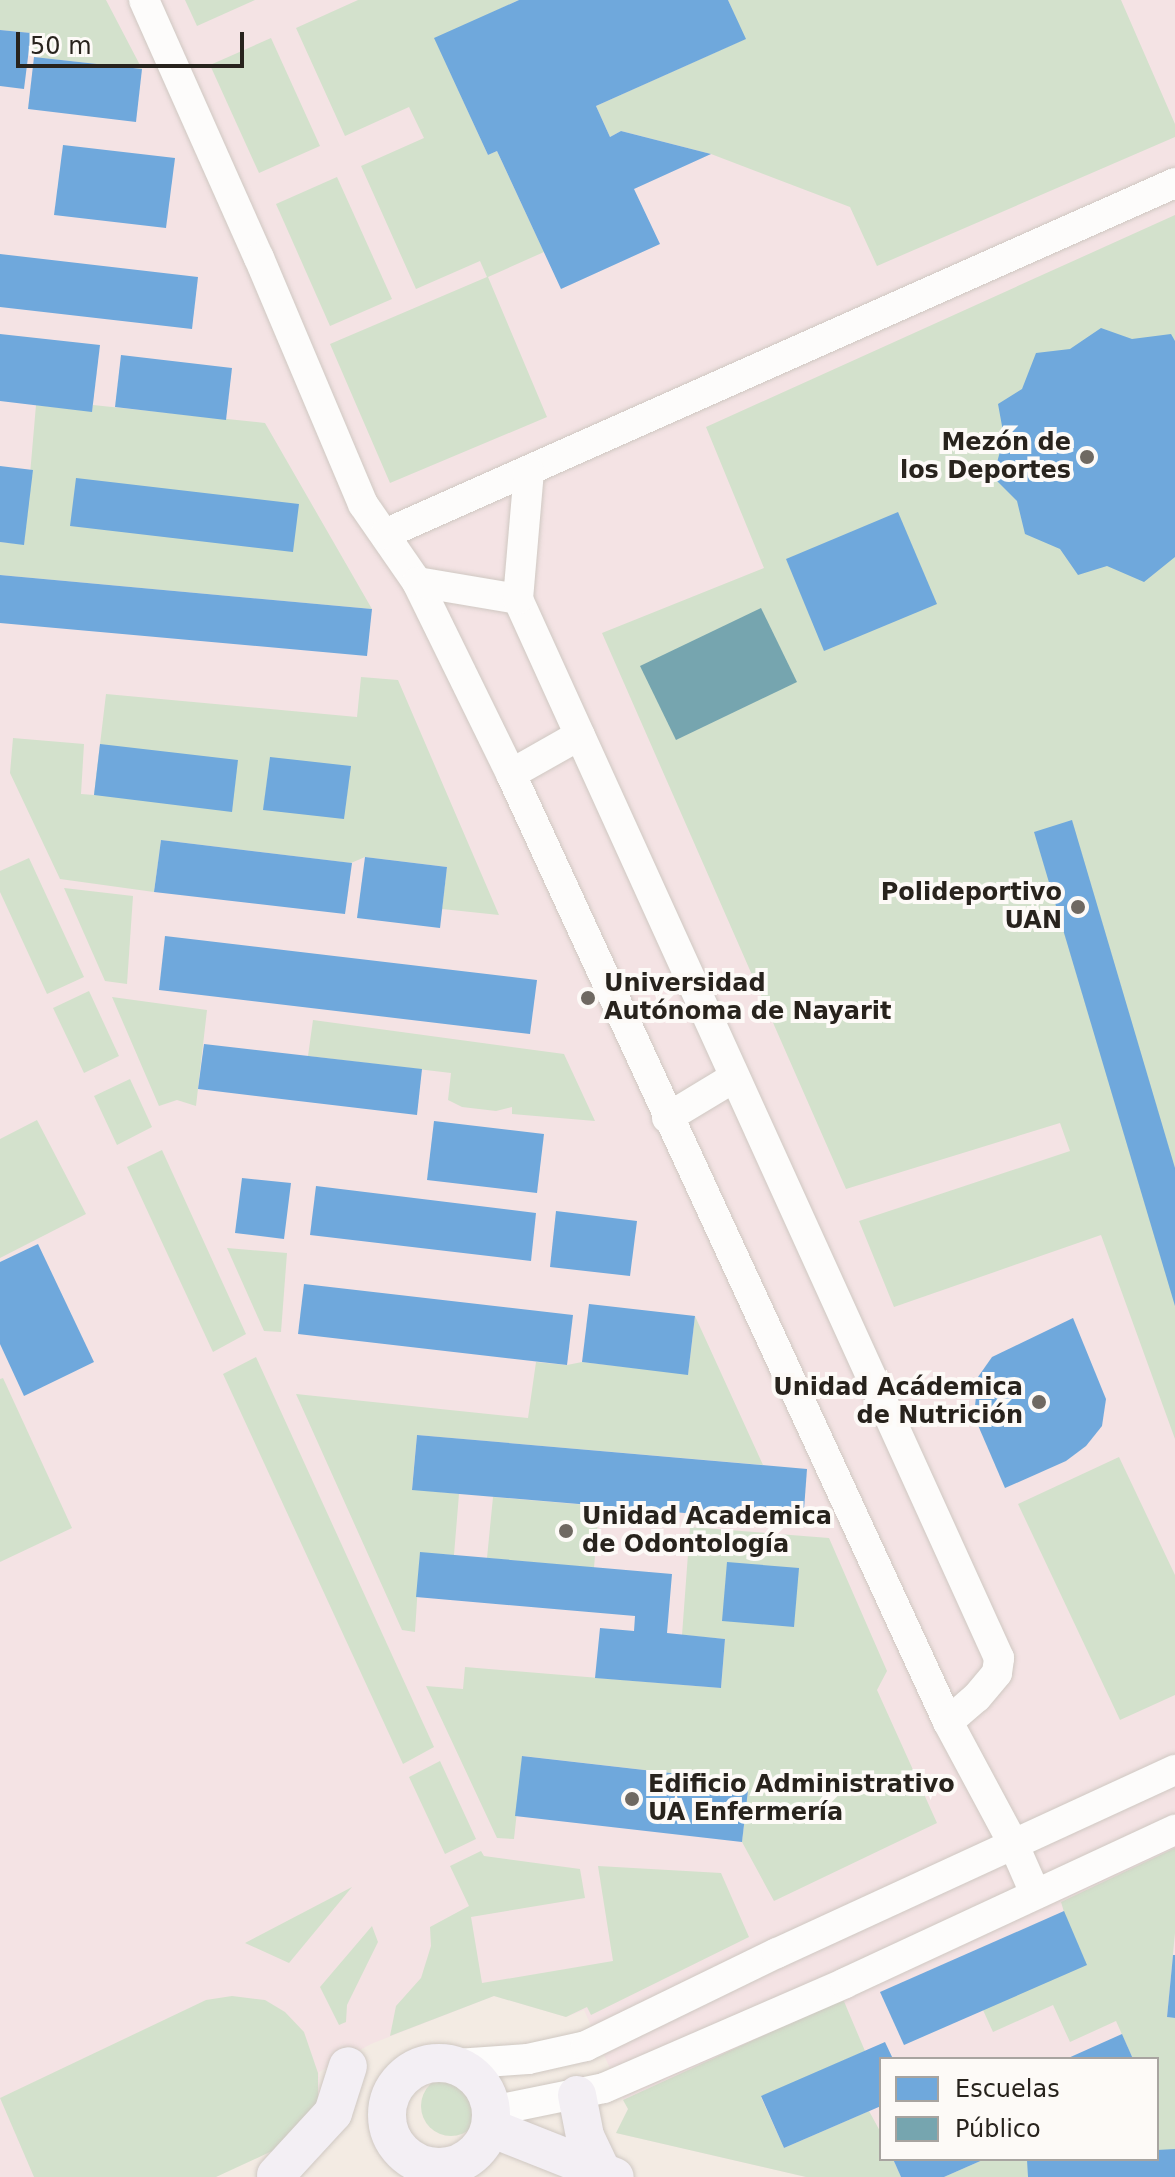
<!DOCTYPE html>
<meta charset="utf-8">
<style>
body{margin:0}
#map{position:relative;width:1175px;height:2177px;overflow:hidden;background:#f3ebe3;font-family:"DejaVu Sans",sans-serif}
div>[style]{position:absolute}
.education>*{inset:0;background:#f4e3e4}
.green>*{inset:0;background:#d3e1cc}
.round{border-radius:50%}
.schools>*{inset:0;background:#6fa8dc}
.public>*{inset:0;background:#76a5af}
.roads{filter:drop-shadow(0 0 2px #cfc8c2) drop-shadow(0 0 2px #cfc8c2)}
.minor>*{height:30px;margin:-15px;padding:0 15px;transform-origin:15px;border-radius:15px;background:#fdfcfb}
.major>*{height:38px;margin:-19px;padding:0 19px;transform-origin:19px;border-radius:19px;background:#f3eff4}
.major>.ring{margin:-19px;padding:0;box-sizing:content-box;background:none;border:38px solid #f3eff4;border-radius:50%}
.dots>*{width:22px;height:22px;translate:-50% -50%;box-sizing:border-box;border:4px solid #fdfaf7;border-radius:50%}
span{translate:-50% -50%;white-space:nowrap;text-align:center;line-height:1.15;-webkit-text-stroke:8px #fdfaf7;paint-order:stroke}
.poi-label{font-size:24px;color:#28231d;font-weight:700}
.right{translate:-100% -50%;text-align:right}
.left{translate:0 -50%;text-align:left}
.legend{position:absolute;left:879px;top:2057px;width:280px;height:104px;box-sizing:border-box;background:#fdfaf7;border:2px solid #a8a4a0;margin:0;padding:10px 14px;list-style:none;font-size:24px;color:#28231d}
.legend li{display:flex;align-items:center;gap:16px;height:40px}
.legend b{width:40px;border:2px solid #a8a4a0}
.scale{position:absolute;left:16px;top:32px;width:228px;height:36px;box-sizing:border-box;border:4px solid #28231d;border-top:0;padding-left:10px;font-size:24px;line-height:28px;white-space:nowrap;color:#28231d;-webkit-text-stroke:6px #fdfaf7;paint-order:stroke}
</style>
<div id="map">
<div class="education">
<i style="clip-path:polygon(evenodd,0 0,1175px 0,1175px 2177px,806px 2177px,616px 2133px,628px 2109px,584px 2010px,566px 2017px,494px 1996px,371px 2044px,319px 2072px,318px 2106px,216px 2177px,0 2177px,0 0,881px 2059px,1157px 2059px,1157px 2159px,881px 2159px,881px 2059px)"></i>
</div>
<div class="green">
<i style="clip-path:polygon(0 0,106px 0,142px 69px,34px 57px,31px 33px,0 30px)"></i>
<i style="clip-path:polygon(185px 0,255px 0,197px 26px)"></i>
<i style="clip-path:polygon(358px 0,519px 0,435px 39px,488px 155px,497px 151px,544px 252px,488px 277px,547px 417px,390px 483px,330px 344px,487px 277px,480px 261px,416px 289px,361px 166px,424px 138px,409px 107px,345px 136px,296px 28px)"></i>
<i style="clip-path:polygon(728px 0,1121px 0,1175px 124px,1175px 137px,877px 266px,850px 207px,711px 154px,621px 131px,610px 137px,596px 106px,745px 39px)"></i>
<i style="clip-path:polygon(271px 38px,320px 146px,259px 173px,210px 65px)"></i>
<i style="clip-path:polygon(337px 177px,392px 299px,330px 326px,276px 204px)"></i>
<i style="clip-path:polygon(1175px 215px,1175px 1439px,1101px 1235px,894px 1307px,859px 1221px,1070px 1151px,1060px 1123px,846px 1189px,602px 633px,764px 568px,706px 427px)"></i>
<i style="clip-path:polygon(36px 405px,92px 411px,93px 405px,265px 423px,372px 609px,0 575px,0 542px,24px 544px)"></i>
<i style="clip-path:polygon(361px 677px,398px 680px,499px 915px,442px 909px,447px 867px,365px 857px,351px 863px,161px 840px,154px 892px,60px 879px,10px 773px,13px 738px,84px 744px,81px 794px,94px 795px,106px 694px,357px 717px)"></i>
<i style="clip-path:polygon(29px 858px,84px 977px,47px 994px,0 892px,0 871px)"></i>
<i style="clip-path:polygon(64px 888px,133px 896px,127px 984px,105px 981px)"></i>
<i style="clip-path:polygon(89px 991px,119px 1056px,84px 1073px,53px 1008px)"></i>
<i style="clip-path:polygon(112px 997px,207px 1010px,196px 1106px,177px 1100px,159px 1106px)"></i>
<i style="clip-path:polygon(313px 1020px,564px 1054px,595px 1121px,512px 1114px,512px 1107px,496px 1111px,462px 1107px,448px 1100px,451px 1073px,308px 1056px)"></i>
<i style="clip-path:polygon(130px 1079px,152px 1127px,117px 1145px,94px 1096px)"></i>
<i style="clip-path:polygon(37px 1120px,86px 1214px,0 1258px,0 1139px)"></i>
<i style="clip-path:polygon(162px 1150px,246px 1334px,213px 1352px,127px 1167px)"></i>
<i style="clip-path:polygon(227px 1248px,287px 1253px,281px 1332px,264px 1331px)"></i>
<i style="clip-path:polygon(695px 1316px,763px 1465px,417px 1435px,412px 1489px,459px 1494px,454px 1555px,420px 1553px,415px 1632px,402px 1630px,296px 1394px,528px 1418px,536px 1362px,567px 1365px,582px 1362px,688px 1374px)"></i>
<i style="clip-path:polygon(256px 1357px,434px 1747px,403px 1764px,223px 1374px)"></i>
<i style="clip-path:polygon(3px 1378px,72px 1528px,0 1562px,0 1379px)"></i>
<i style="clip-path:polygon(1119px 1457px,1175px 1575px,1175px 1695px,1120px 1720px,1018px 1504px)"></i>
<i style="clip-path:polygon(493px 1497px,599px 1506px,594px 1568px,487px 1558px)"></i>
<i style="clip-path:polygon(690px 1527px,829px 1538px,887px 1671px,877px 1690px,937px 1823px,774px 1901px,742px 1842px,749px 1782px,523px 1756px,514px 1839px,497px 1838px,426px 1686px,463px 1689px,465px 1667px,721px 1688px,725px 1639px,682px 1635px)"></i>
<i style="clip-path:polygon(440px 1761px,476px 1839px,445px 1854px,409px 1777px)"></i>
<i style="clip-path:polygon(1175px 1848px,1175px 1933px,1167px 2017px,1175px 2018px,1175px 2177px,944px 2177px,985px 2159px,1157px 2159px,1157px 2059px,1133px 2059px,1116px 2021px,1070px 2042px,1053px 2005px,993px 2032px,983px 2010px,1064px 1912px,1061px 1902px)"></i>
<i style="clip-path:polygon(481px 1851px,484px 1856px,580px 1869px,585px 1898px,471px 1917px,482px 1983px,613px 1961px,598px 1866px,721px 1873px,749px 1937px,591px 2015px,587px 2007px,566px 2017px,494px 1996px,390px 2036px,396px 2006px,421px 1978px,431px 1946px,430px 1927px,469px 1906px,450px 1866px)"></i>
<i style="clip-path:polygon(352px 1887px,289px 1963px,245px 1943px)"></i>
<i style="clip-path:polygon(372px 1926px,378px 1942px,347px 2005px,346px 2022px,339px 2025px,320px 1987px)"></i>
<i style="clip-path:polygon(232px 1996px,265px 2000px,285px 2012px,304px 2032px,318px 2073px,318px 2106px,298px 2139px,216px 2177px,34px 2177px,0 2098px,206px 2000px)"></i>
<i style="clip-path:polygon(843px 1999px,865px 2051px,761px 2097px,784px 2148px,869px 2111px,881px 2133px,881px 2159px,893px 2159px,901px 2177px,806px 2177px,616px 2133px,628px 2109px,623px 2100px)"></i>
<i class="round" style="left:421px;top:2076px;width:60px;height:60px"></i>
</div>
<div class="schools">
<i style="clip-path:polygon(519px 0,728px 0,746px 39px,596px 106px,610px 137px,621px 131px,711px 154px,634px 189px,660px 244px,561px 289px,497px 151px,488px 155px,434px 38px)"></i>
<i style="clip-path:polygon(0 30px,31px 33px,24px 89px,0 86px)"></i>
<i style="clip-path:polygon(34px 57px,142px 69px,136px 122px,28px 109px)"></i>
<i style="clip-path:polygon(63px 145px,175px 158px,166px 228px,54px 215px)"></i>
<i style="clip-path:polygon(0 254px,198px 277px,192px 329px,0 307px)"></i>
<i style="clip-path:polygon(1101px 328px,1132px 339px,1171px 334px,1175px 341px,1175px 557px,1144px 582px,1107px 566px,1078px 575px,1060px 549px,1025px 534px,1017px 501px,993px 477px,1004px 437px,998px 404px,1022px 389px,1036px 353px,1070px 349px)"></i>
<i style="clip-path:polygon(0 334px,100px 345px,92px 412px,0 401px)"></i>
<i style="clip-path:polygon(121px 355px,232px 368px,226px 420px,115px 407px)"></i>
<i style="clip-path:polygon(0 466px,33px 470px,24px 545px,0 542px)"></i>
<i style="clip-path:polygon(76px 478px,299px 504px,293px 552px,70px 526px)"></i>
<i style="clip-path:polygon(898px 512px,937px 604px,824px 651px,786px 559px)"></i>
<i style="clip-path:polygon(0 575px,372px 609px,367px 656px,0 623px)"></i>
<i style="clip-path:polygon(100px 744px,238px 760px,232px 812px,94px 795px)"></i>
<i style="clip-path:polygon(270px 757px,351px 766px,344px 819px,263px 810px)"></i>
<i style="clip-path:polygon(1072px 820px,1175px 1168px,1175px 1306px,1034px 832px)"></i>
<i style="clip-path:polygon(161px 840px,352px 863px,345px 914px,154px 892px)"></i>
<i style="clip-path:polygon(365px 857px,447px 867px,440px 928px,357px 918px)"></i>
<i style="clip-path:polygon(165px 936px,537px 980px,530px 1034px,159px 990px)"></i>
<i style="clip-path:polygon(204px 1044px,422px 1069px,417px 1115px,198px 1089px)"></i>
<i style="clip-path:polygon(434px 1121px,544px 1134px,537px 1193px,427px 1180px)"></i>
<i style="clip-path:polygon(242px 1178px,291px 1183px,284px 1239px,235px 1233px)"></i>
<i style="clip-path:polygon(316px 1186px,536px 1213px,531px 1261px,310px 1235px)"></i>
<i style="clip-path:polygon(556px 1211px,637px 1221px,630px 1276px,550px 1267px)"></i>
<i style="clip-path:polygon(38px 1244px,94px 1362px,24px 1396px,0 1344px,0 1262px)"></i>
<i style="clip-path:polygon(304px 1284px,573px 1315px,567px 1365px,298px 1334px)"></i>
<i style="clip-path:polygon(589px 1304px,695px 1316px,688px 1375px,582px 1362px)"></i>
<i style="clip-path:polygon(1073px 1318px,1106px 1399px,1102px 1426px,1086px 1446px,1066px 1461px,1005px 1488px,974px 1416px,978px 1377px,992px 1357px)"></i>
<i style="clip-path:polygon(417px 1435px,807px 1469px,803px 1523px,412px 1490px)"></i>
<i style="clip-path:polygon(420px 1552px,672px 1574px,667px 1633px,725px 1639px,721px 1688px,595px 1678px,600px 1628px,634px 1631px,635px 1616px,416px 1597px)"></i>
<i style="clip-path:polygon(727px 1562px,799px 1568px,794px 1627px,722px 1621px)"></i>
<i style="clip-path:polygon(522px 1756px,749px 1782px,742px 1842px,515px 1816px)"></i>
<i style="clip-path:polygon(1064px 1911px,1087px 1965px,904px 2045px,880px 1992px)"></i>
<i style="clip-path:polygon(1173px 1955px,1175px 1955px,1175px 2018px,1167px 2017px)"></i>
<i style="clip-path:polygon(1122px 2034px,1133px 2059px,1066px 2059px)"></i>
<i style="clip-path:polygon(885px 2042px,893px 2059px,881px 2059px,881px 2106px,784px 2148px,761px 2096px)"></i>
<i style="clip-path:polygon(1175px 2149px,1175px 2177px,1028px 2177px,1027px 2160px,1157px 2159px,1157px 2150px)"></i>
<i style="clip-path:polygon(893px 2159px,985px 2159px,944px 2177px,901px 2177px)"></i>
</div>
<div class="public">
<i style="clip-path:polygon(761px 608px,797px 682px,676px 740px,640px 666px)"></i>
</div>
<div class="roads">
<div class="minor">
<i style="left:144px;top:0;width:282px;rotate:66deg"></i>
<i style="left:259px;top:258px;width:267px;rotate:67.1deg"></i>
<i style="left:363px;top:504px;width:95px;rotate:55.3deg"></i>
<i style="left:417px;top:582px;width:214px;rotate:63.9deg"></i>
<i style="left:511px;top:774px;width:1044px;rotate:65.25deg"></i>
<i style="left:948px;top:1722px;width:38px;rotate:-41deg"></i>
<i style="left:977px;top:1697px;width:31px;rotate:-50deg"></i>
<i style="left:997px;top:1673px;width:15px;rotate:-82deg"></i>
<i style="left:999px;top:1658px;width:1163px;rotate:-114.43deg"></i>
<i style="left:518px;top:599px;width:102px;rotate:-170.4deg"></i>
<i style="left:385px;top:534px;width:864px;rotate:-23.96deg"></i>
<i style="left:518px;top:599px;width:128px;rotate:-85.1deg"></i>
<i style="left:511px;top:774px;width:79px;rotate:-29.5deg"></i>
<i style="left:667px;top:1118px;width:79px;rotate:-31.1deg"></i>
<i style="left:948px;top:1722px;width:137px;rotate:61.8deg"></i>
<i style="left:1013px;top:1843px;width:55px;rotate:66.3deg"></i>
<i style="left:457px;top:2064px;width:71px;rotate:-4deg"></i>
<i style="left:528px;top:2059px;width:59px;rotate:-12.6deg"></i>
<i style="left:586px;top:2046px;width:212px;rotate:-26deg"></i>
<i style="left:777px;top:1953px;width:438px;rotate:-24.7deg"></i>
<i style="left:492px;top:2111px;width:114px;rotate:-11.6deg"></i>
<i style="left:604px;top:2088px;width:263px;rotate:-23.5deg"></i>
<i style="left:845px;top:1983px;width:364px;rotate:-24.9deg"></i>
</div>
<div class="major">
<i class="ring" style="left:387px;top:2063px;width:66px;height:66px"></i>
<i style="left:577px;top:2095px;width:42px;rotate:79deg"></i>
<i style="left:585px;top:2136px;width:42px;rotate:64.7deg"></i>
<i style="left:491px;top:2128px;width:133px;rotate:21.6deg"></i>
<i style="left:276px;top:2175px;width:84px;rotate:-47.4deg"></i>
<i style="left:333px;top:2113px;width:49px;rotate:-72.3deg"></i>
</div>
</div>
<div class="dots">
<i style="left:1087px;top:457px;background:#6f6962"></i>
<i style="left:1078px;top:907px;background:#6f6962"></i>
<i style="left:588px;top:998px;background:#6f6962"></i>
<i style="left:1039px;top:1402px;background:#6f6962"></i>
<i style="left:566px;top:1531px;background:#6f6962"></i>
<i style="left:632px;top:1799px;background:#6f6962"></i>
</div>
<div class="poi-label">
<span class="right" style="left:1071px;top:457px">Mezón de<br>los Deportes</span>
<span class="right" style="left:1062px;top:907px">Polideportivo<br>UAN</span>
<span class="left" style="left:604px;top:998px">Universidad<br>Autónoma de Nayarit</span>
<span class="right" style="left:1023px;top:1402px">Unidad Acádemica<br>de Nutrición</span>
<span class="left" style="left:582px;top:1531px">Unidad Academica<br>de Odontología</span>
<span class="left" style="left:648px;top:1799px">Edificio Administrativo<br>UA Enfermería</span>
</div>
<ul class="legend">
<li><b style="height:22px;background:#6fa8dc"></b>Escuelas</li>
<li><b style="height:22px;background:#76a5af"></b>Público</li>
</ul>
<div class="scale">50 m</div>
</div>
